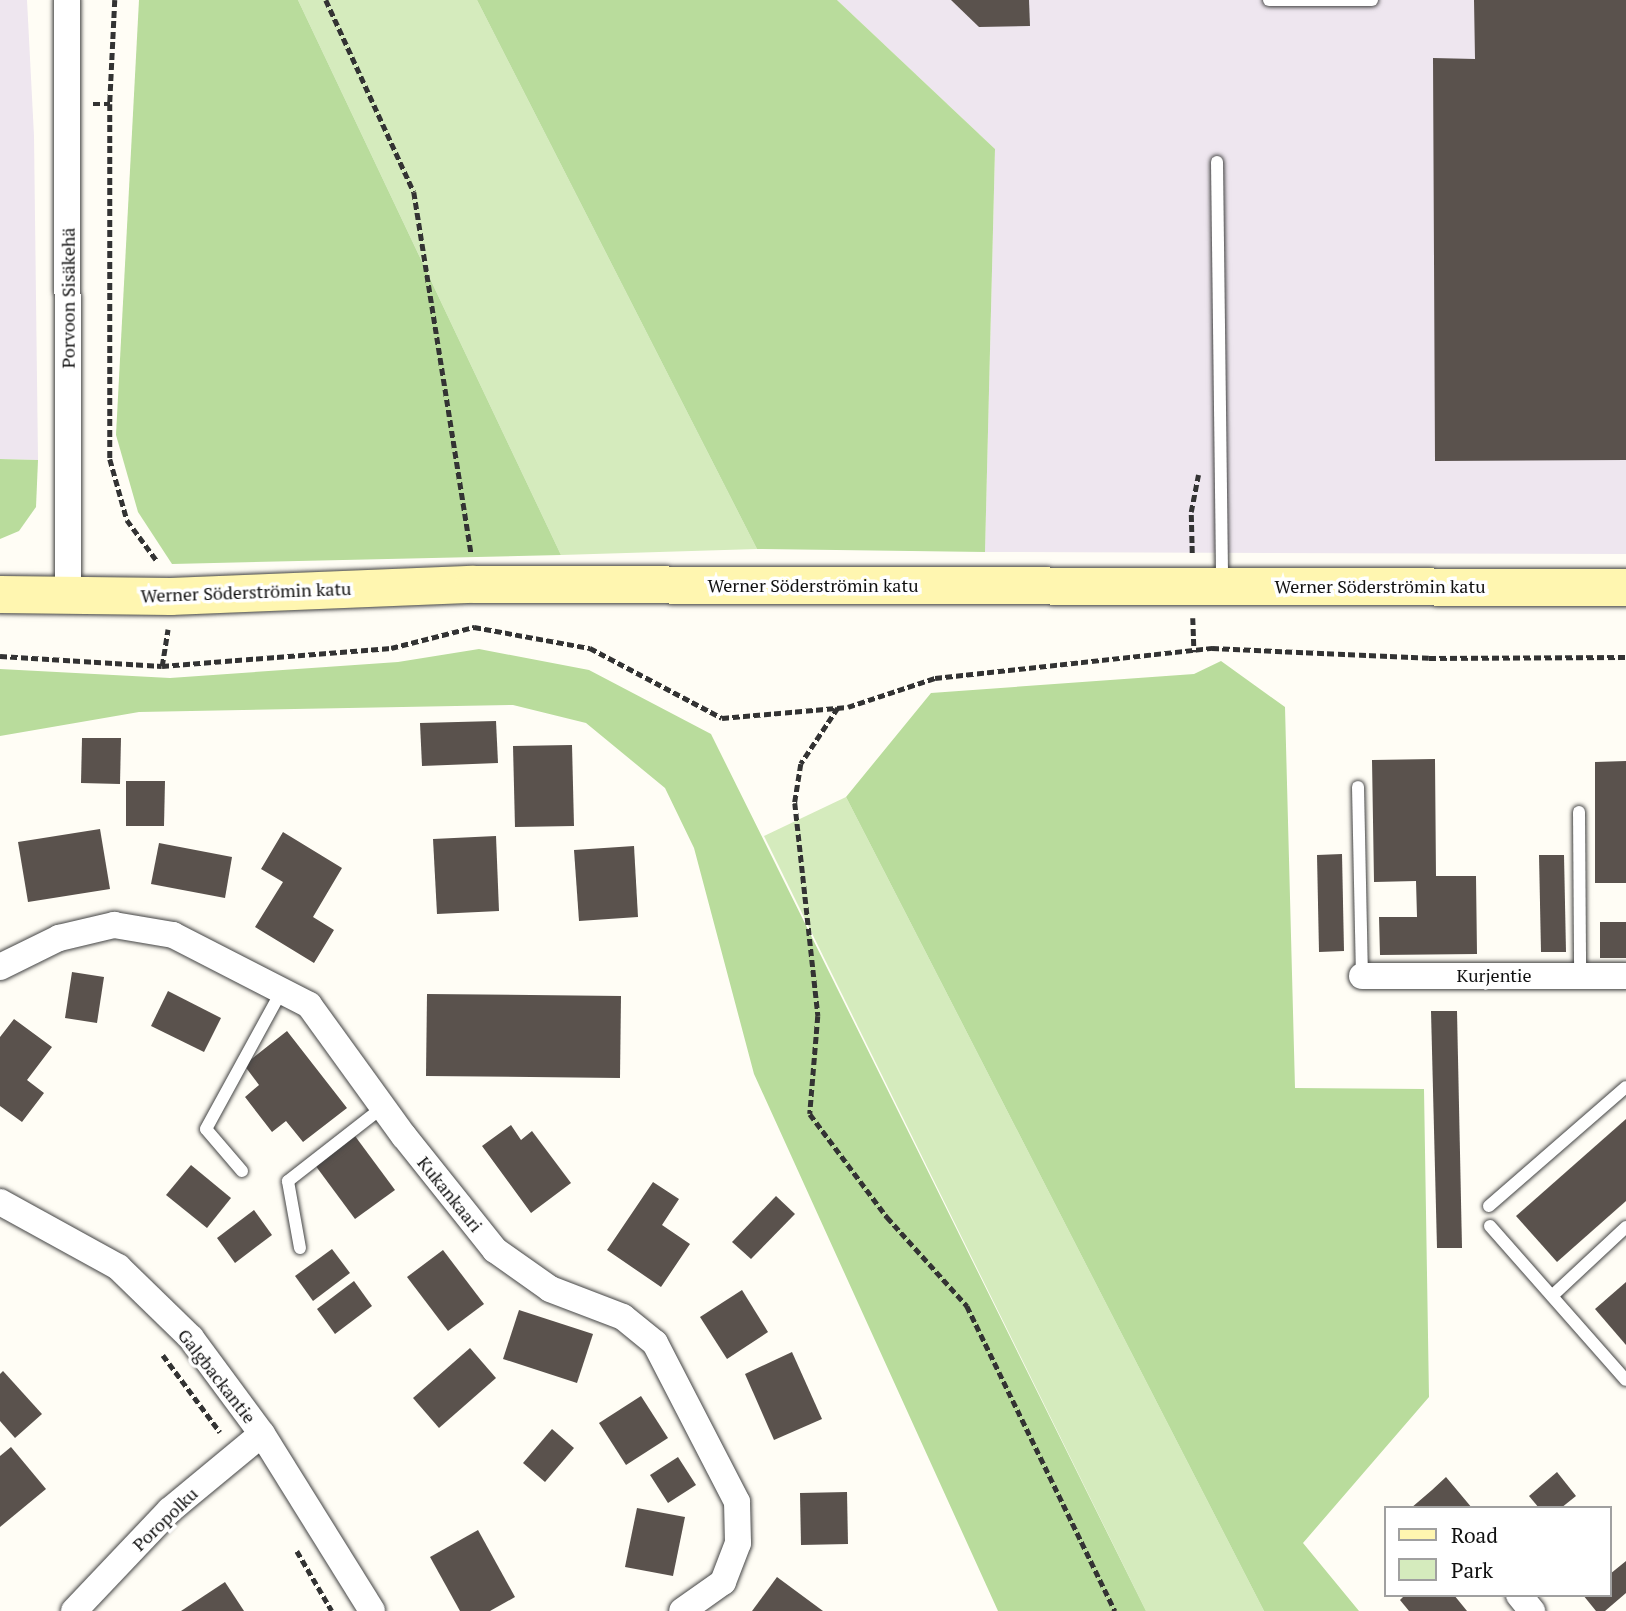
<!DOCTYPE html>
<meta charset="utf-8">
<style>
body{margin:0}
#map{position:relative;width:1626px;height:1611px;overflow:hidden;background:#fffdf5;font-family:"PT Serif",serif}
div>[style]{position:absolute}
.industrial>*{inset:0;background:#eee6ef}
.green>*{inset:0;background:#d5ebbd}
.forest>*{inset:0;background:#b9dc9c}
.building>*{inset:0;background:#5a524d}
.path>*{height:4.5px;margin-top:-2.25px;transform-origin:0;background:repeating-linear-gradient(90deg,#333 0 7px,transparent 0 10.5px)}
.roads{filter:drop-shadow(0 0 2px #444) drop-shadow(0 0 2px #444)}
.lane>*{height:12px;margin:-6px;padding:0 6px;transform-origin:6px;border-radius:6px;background:#fff}
.street>*{height:26px;margin:-13px;padding:0 13px;transform-origin:13px;border-radius:13px;background:#fff}
.secondary>*{height:37px;margin:-18.5px;padding:0 18.5px;transform-origin:18.5px;border-radius:18.5px;background:#fff6b0}
span{translate:-50% -50%;white-space:nowrap;text-align:center;line-height:1.15;-webkit-text-stroke:7px #fff;paint-order:stroke}
.street-label{font-size:18px;color:#111}
.legend{position:absolute;left:1384px;top:1506px;width:228px;height:91px;box-sizing:border-box;background:#fff;border:2px solid #a0a0a0;margin:0;padding:9px 12px;list-style:none;font-size:21px;color:#111}
.legend li{display:flex;align-items:center;gap:14px;height:35px}
.legend b{width:35px;border:2px solid #a0a0a0}
</style>
<div id="map">
<div class="industrial">
<i style="clip-path:polygon(0 0,27px 0,34px 136px,38px 460px,0 459px)"></i>
<i style="clip-path:polygon(837px 0,1626px 0,1626px 554px,985px 552px,995px 149px)"></i>
</div>
<div class="green">
<i style="clip-path:polygon(298px 0,477px 0,757px 549px,561px 555px)"></i>
<i style="clip-path:polygon(846px 797px,1264px 1611px,1146px 1611px,764px 836px)"></i>
</div>
<div class="forest">
<i style="clip-path:polygon(139px 0,298px 0,561px 555px,172px 564px,138px 512px,116px 435px)"></i>
<i style="clip-path:polygon(477px 0,837px 0,995px 149px,985px 552px,757px 549px)"></i>
<i style="clip-path:polygon(0 459px,38px 460px,36px 507px,19px 531px,0 539px)"></i>
<i style="clip-path:polygon(479px 649px,589px 670px,711px 734px,1146px 1611px,998px 1611px,754px 1074px,694px 848px,665px 788px,586px 723px,513px 705px,139px 712px,0 736px,0 669px,170px 678px,398px 662px)"></i>
<i style="clip-path:polygon(1221px 661px,1285px 707px,1295px 1088px,1424px 1089px,1429px 1397px,1303px 1543px,1359px 1611px,1264px 1611px,846px 797px,931px 693px,1194px 674px)"></i>
</div>
<div class="building">
<i style="clip-path:polygon(951px 0,1029px 0,1030px 26px,979px 27px)"></i>
<i style="clip-path:polygon(1474px 0,1626px 0,1626px 460px,1435px 461px,1433px 58px,1475px 59px)"></i>
<i style="clip-path:polygon(496px 721px,498px 763px,422px 766px,420px 723px)"></i>
<i style="clip-path:polygon(82px 738px,121px 738px,120px 784px,81px 783px)"></i>
<i style="clip-path:polygon(572px 745px,574px 826px,515px 827px,513px 746px)"></i>
<i style="clip-path:polygon(1435px 759px,1436px 876px,1476px 876px,1477px 954px,1380px 955px,1379px 917px,1417px 917px,1416px 881px,1374px 882px,1372px 760px)"></i>
<i style="clip-path:polygon(1626px 761px,1626px 883px,1595px 883px,1595px 762px)"></i>
<i style="clip-path:polygon(126px 781px,165px 781px,164px 826px,126px 826px)"></i>
<i style="clip-path:polygon(100px 829px,110px 889px,28px 902px,18px 842px)"></i>
<i style="clip-path:polygon(283px 832px,342px 868px,313px 917px,334px 930px,314px 963px,255px 927px,283px 882px,261px 869px)"></i>
<i style="clip-path:polygon(496px 836px,499px 911px,437px 914px,433px 839px)"></i>
<i style="clip-path:polygon(159px 843px,232px 857px,225px 898px,151px 884px)"></i>
<i style="clip-path:polygon(634px 846px,638px 917px,579px 921px,574px 850px)"></i>
<i style="clip-path:polygon(1342px 854px,1344px 951px,1319px 952px,1317px 855px)"></i>
<i style="clip-path:polygon(1539px 855px,1564px 855px,1566px 952px,1541px 952px)"></i>
<i style="clip-path:polygon(1600px 922px,1626px 922px,1626px 958px,1600px 958px)"></i>
<i style="clip-path:polygon(72px 972px,104px 977px,97px 1023px,65px 1018px)"></i>
<i style="clip-path:polygon(168px 991px,221px 1018px,204px 1052px,151px 1026px)"></i>
<i style="clip-path:polygon(427px 994px,621px 996px,620px 1078px,426px 1076px)"></i>
<i style="clip-path:polygon(1431px 1011px,1457px 1011px,1462px 1248px,1437px 1248px)"></i>
<i style="clip-path:polygon(14px 1019px,52px 1047px,27px 1080px,44px 1093px,22px 1122px,0 1106px,0 1037px)"></i>
<i style="clip-path:polygon(287px 1031px,347px 1108px,303px 1142px,286px 1121px,272px 1132px,245px 1097px,259px 1085px,244px 1065px)"></i>
<i style="clip-path:polygon(1626px 1119px,1626px 1201px,1557px 1262px,1516px 1216px)"></i>
<i style="clip-path:polygon(511px 1125px,521px 1140px,532px 1131px,571px 1183px,531px 1213px,482px 1146px)"></i>
<i style="clip-path:polygon(355px 1136px,395px 1190px,355px 1219px,315px 1165px)"></i>
<i style="clip-path:polygon(191px 1165px,231px 1198px,207px 1228px,166px 1195px)"></i>
<i style="clip-path:polygon(653px 1182px,679px 1199px,662px 1225px,690px 1244px,661px 1287px,607px 1250px)"></i>
<i style="clip-path:polygon(776px 1196px,795px 1214px,751px 1259px,732px 1242px)"></i>
<i style="clip-path:polygon(254px 1210px,272px 1235px,235px 1263px,217px 1238px)"></i>
<i style="clip-path:polygon(332px 1249px,350px 1273px,313px 1301px,295px 1276px)"></i>
<i style="clip-path:polygon(443px 1250px,484px 1304px,448px 1331px,407px 1277px)"></i>
<i style="clip-path:polygon(354px 1281px,372px 1306px,335px 1334px,317px 1309px)"></i>
<i style="clip-path:polygon(1626px 1282px,1626px 1345px,1595px 1309px)"></i>
<i style="clip-path:polygon(742px 1290px,768px 1332px,727px 1359px,700px 1317px)"></i>
<i style="clip-path:polygon(519px 1310px,593px 1334px,577px 1383px,503px 1359px)"></i>
<i style="clip-path:polygon(470px 1348px,496px 1378px,439px 1428px,413px 1398px)"></i>
<i style="clip-path:polygon(792px 1352px,822px 1419px,774px 1440px,745px 1374px)"></i>
<i style="clip-path:polygon(3px 1371px,42px 1414px,15px 1438px,0 1421px,0 1374px)"></i>
<i style="clip-path:polygon(641px 1396px,668px 1438px,626px 1465px,599px 1423px)"></i>
<i style="clip-path:polygon(552px 1429px,574px 1448px,545px 1482px,523px 1463px)"></i>
<i style="clip-path:polygon(11px 1447px,46px 1489px,0 1527px,0 1456px)"></i>
<i style="clip-path:polygon(678px 1457px,696px 1485px,668px 1503px,650px 1475px)"></i>
<i style="clip-path:polygon(1557px 1472px,1576px 1496px,1561px 1508px,1539px 1508px,1529px 1496px)"></i>
<i style="clip-path:polygon(1446px 1477px,1472px 1508px,1411px 1508px,1432px 1490px)"></i>
<i style="clip-path:polygon(847px 1492px,848px 1544px,801px 1545px,800px 1493px)"></i>
<i style="clip-path:polygon(637px 1508px,685px 1517px,673px 1576px,625px 1567px)"></i>
<i style="clip-path:polygon(478px 1530px,515px 1597px,490px 1611px,460px 1611px,430px 1557px)"></i>
<i style="clip-path:polygon(1626px 1561px,1626px 1593px,1605px 1611px,1596px 1611px,1583px 1595px,1610px 1595px,1610px 1574px)"></i>
<i style="clip-path:polygon(777px 1577px,823px 1611px,752px 1611px)"></i>
<i style="clip-path:polygon(225px 1582px,244px 1611px,181px 1611px)"></i>
<i style="clip-path:polygon(1405px 1595px,1454px 1595px,1467px 1611px,1409px 1611px,1400px 1600px)"></i>
</div>
<div class="path">
<i style="left:115px;top:0;width:104px;rotate:92.8deg"></i>
<i style="left:110px;top:104px;width:355px;rotate:90deg"></i>
<i style="left:110px;top:459px;width:63px;rotate:74.4deg"></i>
<i style="left:127px;top:520px;width:51px;rotate:53.8deg"></i>
<i style="left:326px;top:0;width:211px;rotate:65.4deg"></i>
<i style="left:414px;top:192px;width:365px;rotate:81deg"></i>
<i style="left:93px;top:104px;width:17px"></i>
<i style="left:1192px;top:553px;width:41px;rotate:-91.4deg"></i>
<i style="left:1191px;top:512px;width:38px;rotate:-79deg"></i>
<i style="left:1193px;top:618px;width:34px;rotate:88deg"></i>
<i style="left:0;top:656px;width:162px;rotate:3.5deg"></i>
<i style="left:162px;top:666px;width:230px;rotate:-4.5deg"></i>
<i style="left:391px;top:648px;width:86px;rotate:-14.2deg"></i>
<i style="left:474px;top:627px;width:118px;rotate:10.3deg"></i>
<i style="left:590px;top:648px;width:149px;rotate:27.9deg"></i>
<i style="left:722px;top:718px;width:126px;rotate:-5deg"></i>
<i style="left:848px;top:707px;width:92px;rotate:-18.4deg"></i>
<i style="left:935px;top:678px;width:279px;rotate:-6.2deg"></i>
<i style="left:1212px;top:648px;width:217px;rotate:2.6deg"></i>
<i style="left:1429px;top:658px;width:197px;rotate:-0.3deg"></i>
<i style="left:162px;top:666px;width:37px;rotate:-81deg"></i>
<i style="left:838px;top:708px;width:67px;rotate:123.5deg"></i>
<i style="left:801px;top:764px;width:39px;rotate:99deg"></i>
<i style="left:795px;top:803px;width:214px;rotate:83.8deg"></i>
<i style="left:818px;top:1016px;width:98px;rotate:94.7deg"></i>
<i style="left:810px;top:1114px;width:129px;rotate:53.2deg"></i>
<i style="left:887px;top:1217px;width:120px;rotate:48deg"></i>
<i style="left:967px;top:1306px;width:339px;rotate:64.1deg"></i>
<i style="left:163px;top:1355px;width:96px;rotate:53.5deg"></i>
<i style="left:297px;top:1551px;width:69px;rotate:59.7deg"></i>
</div>
<div class="roads">
<div class="lane">
<i style="left:1269px;top:0;width:103px"></i>
<i style="left:1217px;top:162px;width:420px;rotate:89.3deg"></i>
<i style="left:1358px;top:787px;width:189px;rotate:88.8deg"></i>
<i style="left:1579px;top:812px;width:163px;rotate:89.6deg"></i>
<i style="left:242px;top:1171px;width:55px;rotate:-130.6deg"></i>
<i style="left:206px;top:1129px;width:156px;rotate:-61.3deg"></i>
<i style="left:1489px;top:1206px;width:181px;rotate:-41deg"></i>
<i style="left:1490px;top:1226px;width:205px;rotate:48.6deg"></i>
<i style="left:300px;top:1248px;width:68px;rotate:-100.2deg"></i>
<i style="left:288px;top:1181px;width:120px;rotate:-37.9deg"></i>
<i style="left:1552px;top:1296px;width:101px;rotate:-43deg"></i>
</div>
<div class="street">
<i style="left:67px;top:0;width:595px;rotate:89.9deg"></i>
<i style="left:0;top:967px;width:66px;rotate:-26.2deg"></i>
<i style="left:59px;top:938px;width:57px;rotate:-13.3deg"></i>
<i style="left:114px;top:925px;width:60px;rotate:9.6deg"></i>
<i style="left:173px;top:935px;width:153px;rotate:27.2deg"></i>
<i style="left:309px;top:1005px;width:162px;rotate:54.1deg"></i>
<i style="left:404px;top:1136px;width:146px;rotate:51.4deg"></i>
<i style="left:495px;top:1250px;width:67px;rotate:35.3deg"></i>
<i style="left:550px;top:1289px;width:78px;rotate:21deg"></i>
<i style="left:623px;top:1317px;width:41px;rotate:39.1deg"></i>
<i style="left:655px;top:1343px;width:179px;rotate:62.7deg"></i>
<i style="left:737px;top:1502px;width:41px;rotate:88.6deg"></i>
<i style="left:738px;top:1543px;width:42px;rotate:111deg"></i>
<i style="left:723px;top:1582px;width:50px;rotate:144.7deg"></i>
<i style="left:1362px;top:976px;width:264px"></i>
<i style="left:0;top:1202px;width:135px;rotate:28.8deg"></i>
<i style="left:118px;top:1267px;width:102px;rotate:44.2deg"></i>
<i style="left:191px;top:1338px;width:119px;rotate:53.5deg"></i>
<i style="left:262px;top:1434px;width:208px;rotate:58.1deg"></i>
<i style="left:1519px;top:1595px;width:21px;rotate:51deg"></i>
<i style="left:74px;top:1611px;width:139px;rotate:-46.5deg"></i>
<i style="left:170px;top:1510px;width:119px;rotate:-39.6deg"></i>
</div>
<div class="secondary">
<i style="left:0;top:594px;width:170px;rotate:0.7deg"></i>
<i style="left:170px;top:596px;width:303px;rotate:-2.3deg"></i>
<i style="left:473px;top:584px;width:1153px;rotate:0.15deg"></i>
</div>
</div>
<div class="street-label">
<span style="left:68px;top:298px;rotate:-90deg">Porvoon Sisäkehä</span>
<span style="left:813px;top:585px">Werner Söderströmin katu</span>
<span style="left:1380px;top:586px">Werner Söderströmin katu</span>
<span style="left:246px;top:592px;rotate:-2deg">Werner Söderströmin katu</span>
<span style="left:1494px;top:975px">Kurjentie</span>
<span style="left:450px;top:1194px;rotate:51deg">Kukankaari</span>
<span style="left:217px;top:1376px;rotate:52deg">Galgbackantie</span>
<span style="left:165px;top:1519px;rotate:-44deg">Poropolku</span>
</div>
<ul class="legend">
<li><b style="height:9px;background:#fff6b0"></b>Road</li>
<li><b style="height:19px;background:#d5ebbd"></b>Park</li>
</ul>
</div>
